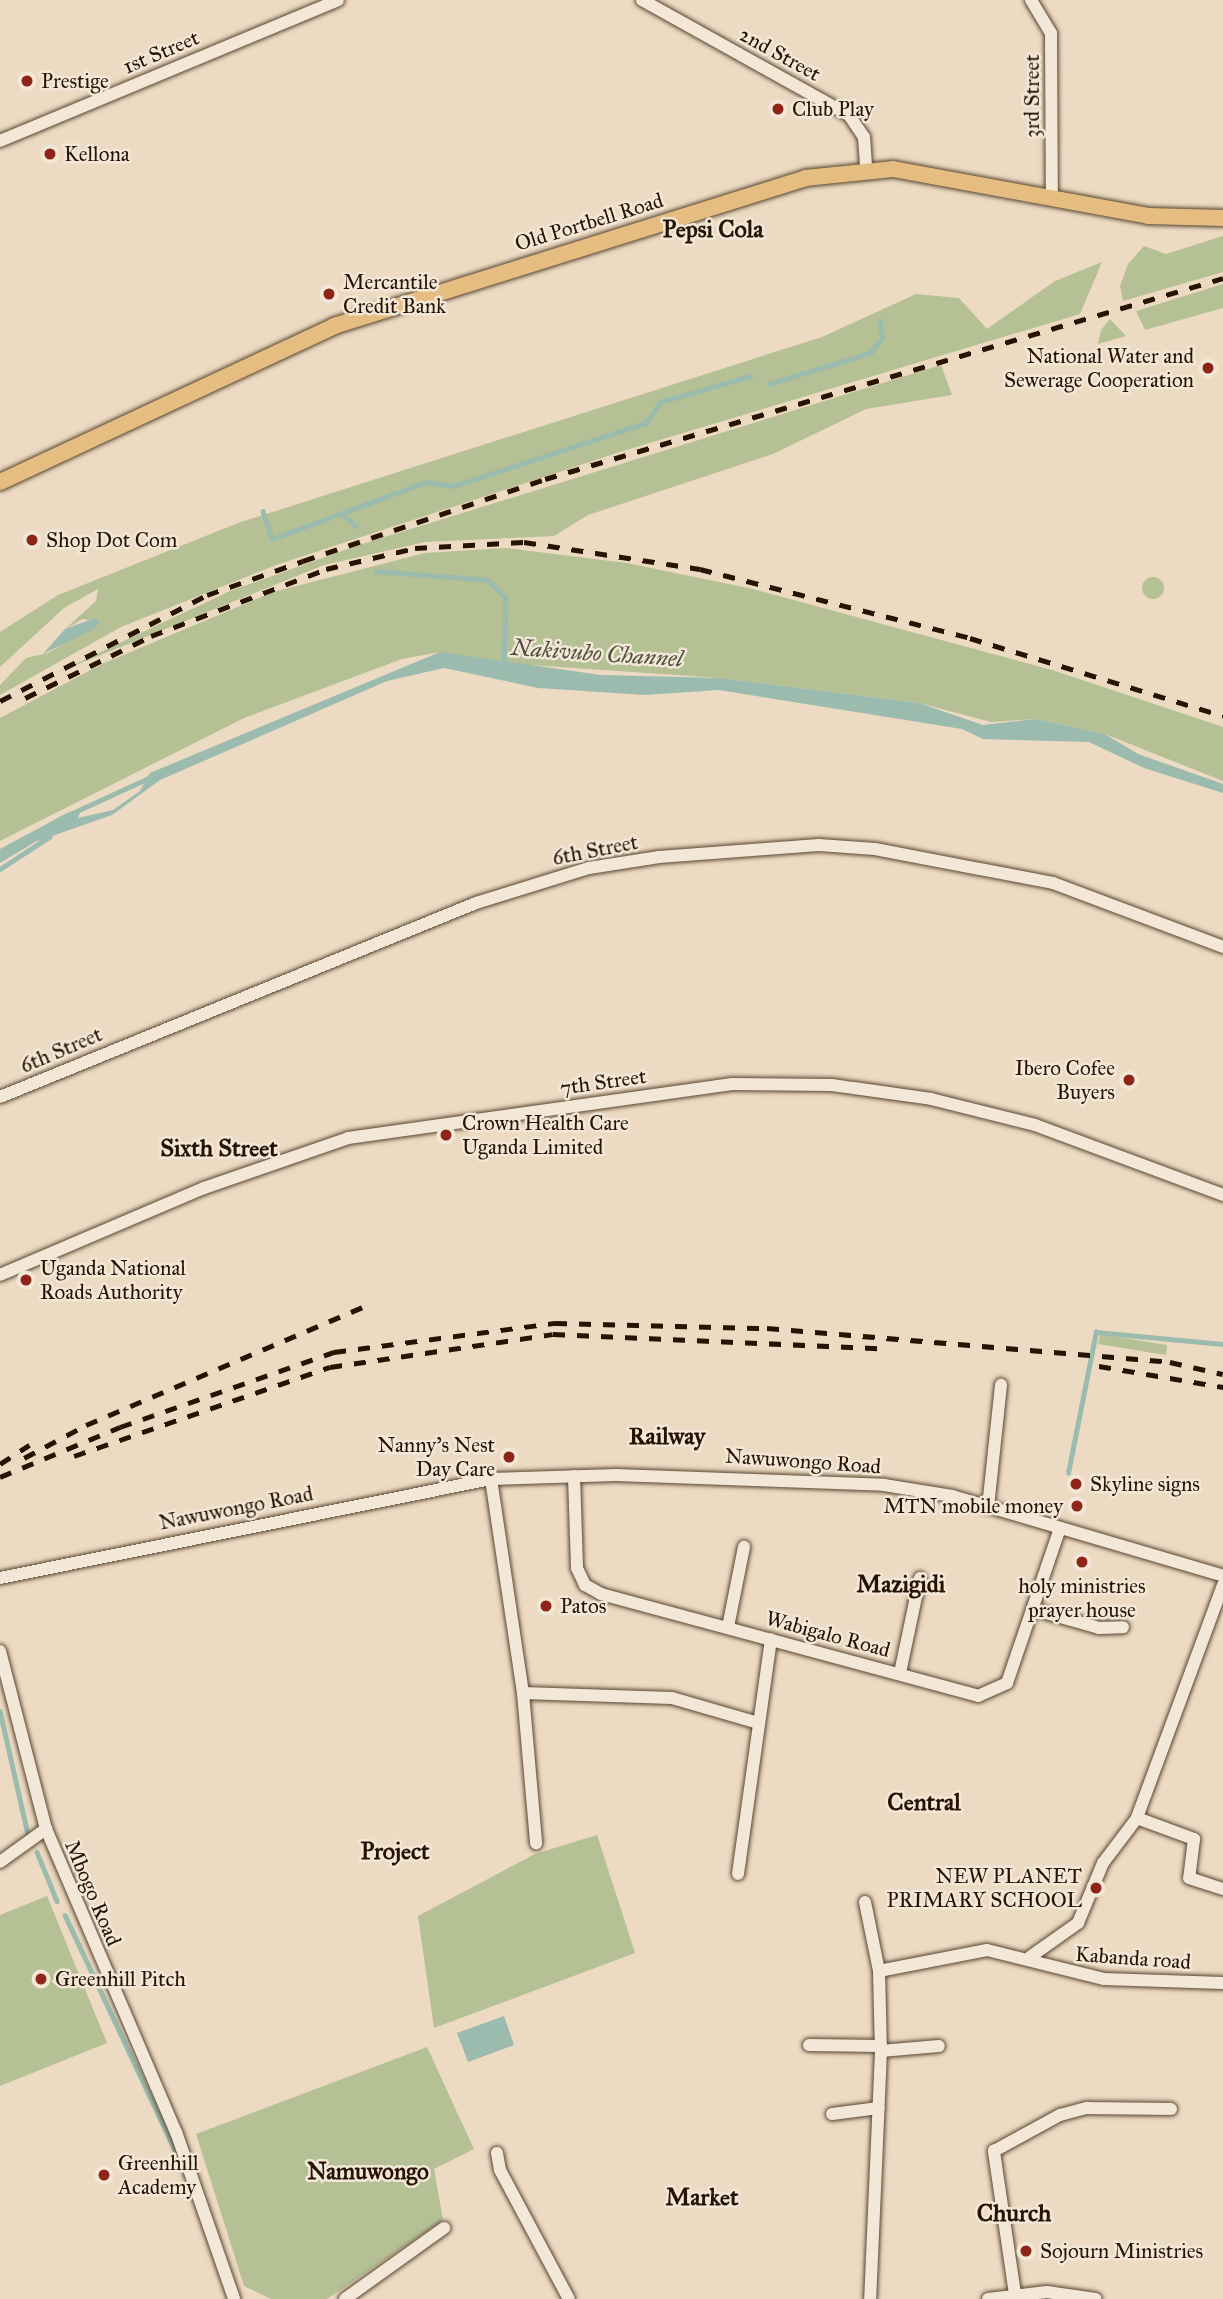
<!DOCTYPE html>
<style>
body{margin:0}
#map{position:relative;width:1223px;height:2299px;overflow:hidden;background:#ecdac2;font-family:"IM FELL Great Primer",serif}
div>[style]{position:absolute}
.green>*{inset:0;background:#b5c095}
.round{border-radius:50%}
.water>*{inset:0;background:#9abbad}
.stream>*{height:4.5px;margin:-2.25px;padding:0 2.25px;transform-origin:2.25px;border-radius:2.25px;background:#9abbad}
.roads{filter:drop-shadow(0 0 2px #584530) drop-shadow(0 0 2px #584530)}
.minor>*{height:12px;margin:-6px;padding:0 6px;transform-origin:6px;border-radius:6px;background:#f3e7d7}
.major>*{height:16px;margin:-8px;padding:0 8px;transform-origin:8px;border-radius:8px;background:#e6bd81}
.rail>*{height:4.5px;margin-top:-2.25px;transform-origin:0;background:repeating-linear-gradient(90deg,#261300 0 12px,transparent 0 24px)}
.dots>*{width:19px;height:19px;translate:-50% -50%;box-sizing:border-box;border:4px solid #f3e7d7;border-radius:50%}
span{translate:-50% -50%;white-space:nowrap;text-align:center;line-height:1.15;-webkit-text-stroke:5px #f3e7d7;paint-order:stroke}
.street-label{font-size:21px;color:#261300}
.poi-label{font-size:21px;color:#261300}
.left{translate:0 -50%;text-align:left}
.right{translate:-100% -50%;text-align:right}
.water-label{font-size:23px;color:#4f4e3d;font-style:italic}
.neighbourhood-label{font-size:23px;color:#261300;font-weight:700}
.quarter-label{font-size:24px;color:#261300;font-weight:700}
</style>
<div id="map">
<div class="green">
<i style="clip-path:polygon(1223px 236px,1223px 272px,1123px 301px,1120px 286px,1128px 264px,1144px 246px,1166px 254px)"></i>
<i style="clip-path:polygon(1102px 262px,1080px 314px,623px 451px,276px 565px,121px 627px,0 695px,0 685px,26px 658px,48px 653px,100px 623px,83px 619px,65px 629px,96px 601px,98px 589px,64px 608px,0 667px,0 632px,58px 595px,238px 523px,822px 337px,916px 294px,959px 298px,987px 329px,1055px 281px)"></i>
<i style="clip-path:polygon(1223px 284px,1223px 308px,1145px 330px,1136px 311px)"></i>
<i style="clip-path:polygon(1110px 319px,1126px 336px,1098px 344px,1101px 330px)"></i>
<i style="clip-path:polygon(941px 365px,952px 395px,866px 409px,773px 454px,588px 515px,554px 536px,425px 542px,324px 565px,56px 673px,230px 591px,359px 545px)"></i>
<i style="clip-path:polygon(506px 548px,627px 563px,753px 589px,1052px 670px,1223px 727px,1223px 781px,1105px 734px,1037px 719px,991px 722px,919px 703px,720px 678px,470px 661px,440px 652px,402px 659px,244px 718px,0 841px,0 718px,102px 664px,273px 592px,425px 553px)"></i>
<i class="round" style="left:1142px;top:577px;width:22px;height:22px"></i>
<i style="clip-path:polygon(1100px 1334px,1167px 1345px,1166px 1355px,1098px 1344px)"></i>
<i style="clip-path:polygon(597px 1835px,635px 1953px,434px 2028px,418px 1916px,535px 1854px)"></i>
<i style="clip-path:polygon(47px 1896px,107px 2043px,0 2086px,0 1915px)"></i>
<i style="clip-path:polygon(427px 2047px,474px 2149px,434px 2169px,443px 2220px,327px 2299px,271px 2299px,244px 2286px,196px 2134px)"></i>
</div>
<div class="water">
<i style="clip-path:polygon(95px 618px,100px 622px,94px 629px,43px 654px,65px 629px)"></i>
<i style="clip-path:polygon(440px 652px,601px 675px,720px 678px,919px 703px,983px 725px,1037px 719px,1105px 734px,1138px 754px,1223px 784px,1223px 793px,1144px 768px,1089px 742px,983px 739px,962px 729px,719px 690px,645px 695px,538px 688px,444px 668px,387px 681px,160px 780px,112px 815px,35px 842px,0 863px,0 849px,65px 814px,82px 807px,78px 818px,113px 810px,140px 791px,150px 773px)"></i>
<i style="clip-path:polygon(504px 2016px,514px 2045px,468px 2062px,457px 2033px)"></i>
</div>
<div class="stream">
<i style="left:769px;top:384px;width:106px;rotate:-17.1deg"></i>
<i style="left:870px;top:353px;width:19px;rotate:-51deg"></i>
<i style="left:882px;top:338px;width:17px;rotate:-97deg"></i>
<i style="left:263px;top:511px;width:29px;rotate:72deg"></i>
<i style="left:272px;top:539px;width:164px;rotate:-20.3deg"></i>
<i style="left:426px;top:482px;width:28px;rotate:8deg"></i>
<i style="left:454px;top:486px;width:202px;rotate:-18.2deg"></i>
<i style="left:646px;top:423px;width:25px;rotate:-56deg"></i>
<i style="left:660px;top:402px;width:94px;rotate:-16.1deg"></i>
<i style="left:343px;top:515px;width:17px;rotate:40deg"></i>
<i style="left:376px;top:571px;width:112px;rotate:4.6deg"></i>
<i style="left:488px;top:580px;width:25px;rotate:45deg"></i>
<i style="left:506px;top:598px;width:68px;rotate:91.7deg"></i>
<i style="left:79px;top:810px;width:81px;rotate:-24.7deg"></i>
<i style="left:0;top:869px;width:59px;rotate:-33.1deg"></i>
<i style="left:1068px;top:1473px;width:144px;rotate:-78.8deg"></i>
<i style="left:1096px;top:1332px;width:128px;rotate:5.4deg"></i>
<i style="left:0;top:1711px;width:126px;rotate:77.2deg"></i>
<i style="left:37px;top:1852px;width:53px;rotate:67.8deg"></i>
<i style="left:65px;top:1915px;width:268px;rotate:64.9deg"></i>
</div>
<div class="roads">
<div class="minor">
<i style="left:642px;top:0;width:237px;rotate:29.1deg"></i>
<i style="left:849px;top:115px;width:27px;rotate:56deg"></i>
<i style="left:864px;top:137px;width:30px;rotate:86deg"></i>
<i style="left:1031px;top:0;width:39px;rotate:59deg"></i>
<i style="left:1051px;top:33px;width:165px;rotate:89.7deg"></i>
<i style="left:0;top:141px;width:366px;rotate:-22.6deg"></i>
<i style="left:0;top:1097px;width:514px;rotate:-22.17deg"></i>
<i style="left:476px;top:903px;width:118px;rotate:-17.2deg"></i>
<i style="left:589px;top:868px;width:71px;rotate:-8.9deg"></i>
<i style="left:659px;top:857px;width:160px;rotate:-4.3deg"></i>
<i style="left:819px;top:845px;width:56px;rotate:4.1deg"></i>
<i style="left:875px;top:849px;width:181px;rotate:10.8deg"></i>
<i style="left:1053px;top:883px;width:182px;rotate:20.6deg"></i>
<i style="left:0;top:1275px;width:222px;rotate:-23.1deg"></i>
<i style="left:204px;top:1188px;width:152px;rotate:-19.1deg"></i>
<i style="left:348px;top:1138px;width:388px;rotate:-8deg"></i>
<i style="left:732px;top:1084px;width:100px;rotate:0.6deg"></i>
<i style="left:832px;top:1085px;width:100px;rotate:8deg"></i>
<i style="left:931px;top:1099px;width:107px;rotate:14deg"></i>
<i style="left:1035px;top:1125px;width:201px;rotate:20.4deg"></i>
<i style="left:574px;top:1476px;width:92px;rotate:88.1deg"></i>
<i style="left:577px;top:1568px;width:19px;rotate:65deg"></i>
<i style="left:585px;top:1585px;width:18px;rotate:29deg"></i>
<i style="left:601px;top:1594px;width:391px;rotate:15.1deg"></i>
<i style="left:978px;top:1696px;width:32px;rotate:-24deg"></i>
<i style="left:1007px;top:1683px;width:164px;rotate:-71.1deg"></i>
<i style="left:491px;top:1479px;width:216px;rotate:81.5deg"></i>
<i style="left:523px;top:1693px;width:151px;rotate:85deg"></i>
<i style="left:988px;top:1507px;width:123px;rotate:-83.9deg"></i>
<i style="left:0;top:1578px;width:501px;rotate:-11.4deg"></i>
<i style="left:491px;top:1479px;width:125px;rotate:-1.8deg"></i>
<i style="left:616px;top:1475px;width:268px;rotate:2.1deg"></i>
<i style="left:884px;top:1485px;width:69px;rotate:9.2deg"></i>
<i style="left:952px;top:1496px;width:283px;rotate:16.4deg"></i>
<i style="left:1223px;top:1585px;width:248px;rotate:110.3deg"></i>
<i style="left:1137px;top:1818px;width:61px;rotate:20.2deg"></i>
<i style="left:1194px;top:1839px;width:39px;rotate:97deg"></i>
<i style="left:1189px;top:1878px;width:36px;rotate:18deg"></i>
<i style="left:1032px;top:1609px;width:70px;rotate:15.8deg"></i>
<i style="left:1099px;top:1628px;width:24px;rotate:-2deg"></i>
<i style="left:728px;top:1627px;width:82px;rotate:-78.7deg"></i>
<i style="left:0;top:1651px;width:184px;rotate:75.5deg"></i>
<i style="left:46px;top:1829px;width:330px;rotate:66.8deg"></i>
<i style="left:176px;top:2132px;width:177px;rotate:70.8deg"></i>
<i style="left:900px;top:1673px;width:97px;rotate:-78.1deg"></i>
<i style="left:523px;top:1693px;width:149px;rotate:1.9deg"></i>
<i style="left:672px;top:1698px;width:90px;rotate:16.2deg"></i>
<i style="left:0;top:1862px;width:57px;rotate:-35.7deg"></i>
<i style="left:738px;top:1874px;width:237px;rotate:-82deg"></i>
<i style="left:865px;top:1902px;width:70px;rotate:78.5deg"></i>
<i style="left:879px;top:1971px;width:80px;rotate:88.6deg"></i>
<i style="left:881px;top:2051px;width:248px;rotate:92.5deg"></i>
<i style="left:1030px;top:1957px;width:59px;rotate:-35.3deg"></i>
<i style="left:1078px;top:1923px;width:65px;rotate:-67.4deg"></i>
<i style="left:1103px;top:1863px;width:56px;rotate:-52.9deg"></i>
<i style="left:879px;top:1971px;width:110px;rotate:-11deg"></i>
<i style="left:987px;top:1950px;width:121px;rotate:13.9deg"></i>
<i style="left:1104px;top:1979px;width:119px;rotate:1.9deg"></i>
<i style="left:809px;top:2045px;width:72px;rotate:0.8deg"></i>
<i style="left:881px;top:2051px;width:58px;rotate:-4.9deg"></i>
<i style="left:832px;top:2114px;width:47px;rotate:-7.3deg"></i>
<i style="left:497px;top:2153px;width:17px;rotate:80deg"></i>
<i style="left:500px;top:2170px;width:146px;rotate:61.9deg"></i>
<i style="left:1015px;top:2294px;width:145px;rotate:-98.4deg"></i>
<i style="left:994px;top:2151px;width:75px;rotate:-28.6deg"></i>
<i style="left:1060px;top:2115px;width:28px;rotate:-15deg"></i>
<i style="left:1087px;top:2108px;width:84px;rotate:0.7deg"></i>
<i style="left:345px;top:2299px;width:122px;rotate:-35.6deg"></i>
<i style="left:988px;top:2299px;width:59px;rotate:-6.8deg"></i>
<i style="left:1047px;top:2292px;width:49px;rotate:8.1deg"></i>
</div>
<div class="major">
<i style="left:0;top:482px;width:369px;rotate:-25deg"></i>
<i style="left:334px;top:326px;width:494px;rotate:-17.4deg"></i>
<i style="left:805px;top:178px;width:88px;rotate:-5.8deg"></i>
<i style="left:893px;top:169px;width:259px;rotate:10.4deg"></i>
<i style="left:1148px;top:216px;width:75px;rotate:1.5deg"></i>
</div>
</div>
<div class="rail">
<i style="left:25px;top:698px;width:140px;rotate:-26.2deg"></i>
<i style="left:151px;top:636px;width:187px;rotate:-20.9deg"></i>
<i style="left:326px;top:569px;width:91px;rotate:-13.3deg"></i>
<i style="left:415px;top:548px;width:109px;rotate:-3.2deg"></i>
<i style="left:524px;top:542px;width:178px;rotate:8.7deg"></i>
<i style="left:700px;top:569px;width:279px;rotate:14.3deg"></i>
<i style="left:970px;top:638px;width:265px;rotate:17.1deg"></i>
<i style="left:0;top:701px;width:233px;rotate:-27.1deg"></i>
<i style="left:207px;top:595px;width:102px;rotate:-19.5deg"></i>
<i style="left:303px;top:561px;width:256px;rotate:-18.7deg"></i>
<i style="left:545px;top:479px;width:707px;rotate:-16.51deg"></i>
<i style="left:1099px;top:1366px;width:126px;rotate:9.6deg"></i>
<i style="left:74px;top:1456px;width:271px;rotate:-19.2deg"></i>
<i style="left:330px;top:1367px;width:225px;rotate:-8.4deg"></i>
<i style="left:553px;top:1334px;width:326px;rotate:2.5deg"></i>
<i style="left:24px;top:1458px;width:70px;rotate:-28deg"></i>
<i style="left:86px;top:1425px;width:303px;rotate:-23.1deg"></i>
<i style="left:0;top:1464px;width:35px;rotate:-33deg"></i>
<i style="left:0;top:1477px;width:130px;rotate:-22.6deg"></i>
<i style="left:120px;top:1427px;width:227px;rotate:-19.3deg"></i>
<i style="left:334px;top:1352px;width:223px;rotate:-7.5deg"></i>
<i style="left:555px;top:1323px;width:212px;rotate:1.4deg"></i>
<i style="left:767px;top:1328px;width:404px;rotate:4.8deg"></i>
<i style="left:1170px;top:1362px;width:54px;rotate:12.8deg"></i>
</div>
<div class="dots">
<i style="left:27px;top:81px;background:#8f2418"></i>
<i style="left:778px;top:109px;background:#8f2418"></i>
<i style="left:50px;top:154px;background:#8f2418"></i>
<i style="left:329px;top:294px;background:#8f2418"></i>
<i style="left:1208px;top:368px;background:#8f2418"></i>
<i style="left:32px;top:540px;background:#8f2418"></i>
<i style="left:1129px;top:1080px;background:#8f2418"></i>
<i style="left:446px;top:1135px;background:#8f2418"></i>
<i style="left:26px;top:1280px;background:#8f2418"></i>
<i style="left:509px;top:1457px;background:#8f2418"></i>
<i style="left:1076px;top:1484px;background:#8f2418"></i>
<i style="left:1077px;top:1506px;background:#8f2418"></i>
<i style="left:1082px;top:1562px;background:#8f2418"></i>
<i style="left:546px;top:1606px;background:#8f2418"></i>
<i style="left:1096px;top:1888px;background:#8f2418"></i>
<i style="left:41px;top:1979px;background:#8f2418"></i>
<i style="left:104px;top:2175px;background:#8f2418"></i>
<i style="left:1026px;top:2251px;background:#8f2418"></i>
</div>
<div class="street-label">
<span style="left:161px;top:52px;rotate:-23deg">1st Street</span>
<span style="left:780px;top:54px;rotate:29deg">2nd Street</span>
<span style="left:1032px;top:96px;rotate:-90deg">3rd Street</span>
<span style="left:589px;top:222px;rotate:-17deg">Old Portbell Road</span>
<span style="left:595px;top:850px;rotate:-11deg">6th Street</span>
<span style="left:61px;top:1050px;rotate:-23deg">6th Street</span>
<span style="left:603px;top:1082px;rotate:-8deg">7th Street</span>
<span style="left:803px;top:1461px;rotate:4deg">Nawuwongo Road</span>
<span style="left:236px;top:1508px;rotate:-11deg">Nawuwongo Road</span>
<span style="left:828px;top:1634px;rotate:15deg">Wabigalo Road</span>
<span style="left:93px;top:1893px;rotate:67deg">Mbogo Road</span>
<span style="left:1133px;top:1958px;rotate:4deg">Kabanda road</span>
</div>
<div class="poi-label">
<span class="left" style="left:41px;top:81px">Prestige</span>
<span class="left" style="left:792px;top:109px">Club Play</span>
<span class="left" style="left:64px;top:154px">Kellona</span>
<span class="left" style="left:343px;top:294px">Mercantile<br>Credit Bank</span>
<span class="right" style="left:1194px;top:368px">National Water and<br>Sewerage Cooperation</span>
<span class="left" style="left:46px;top:540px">Shop Dot Com</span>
<span class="right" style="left:1115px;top:1080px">Ibero Cofee<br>Buyers</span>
<span class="left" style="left:462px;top:1135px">Crown Health Care<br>Uganda Limited</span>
<span class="left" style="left:40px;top:1280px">Uganda National<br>Roads Authority</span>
<span class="right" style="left:495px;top:1457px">Nanny's Nest<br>Day Care</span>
<span class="left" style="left:1090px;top:1484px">Skyline signs</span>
<span class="right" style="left:1063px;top:1506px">MTN mobile money</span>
<span style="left:1082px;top:1598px">holy ministries<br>prayer house</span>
<span class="left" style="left:560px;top:1606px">Patos</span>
<span class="right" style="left:1082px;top:1888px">NEW PLANET<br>PRIMARY SCHOOL</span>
<span class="left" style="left:55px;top:1979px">Greenhill Pitch</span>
<span class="left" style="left:118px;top:2175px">Greenhill<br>Academy</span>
<span class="left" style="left:1040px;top:2251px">Sojourn Ministries</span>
</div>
<div class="water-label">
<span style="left:597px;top:653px;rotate:4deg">Nakivubo Channel</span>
</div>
<div class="neighbourhood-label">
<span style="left:368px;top:2171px">Namuwongo</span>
</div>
<div class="quarter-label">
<span style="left:713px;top:230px">Pepsi Cola</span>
<span style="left:219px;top:1149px">Sixth Street</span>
<span style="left:667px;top:1437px">Railway</span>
<span style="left:901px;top:1585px">Mazigidi</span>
<span style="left:924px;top:1803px">Central</span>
<span style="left:395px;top:1852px">Project</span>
<span style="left:702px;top:2198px">Market</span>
<span style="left:1014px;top:2214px">Church</span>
</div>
</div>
